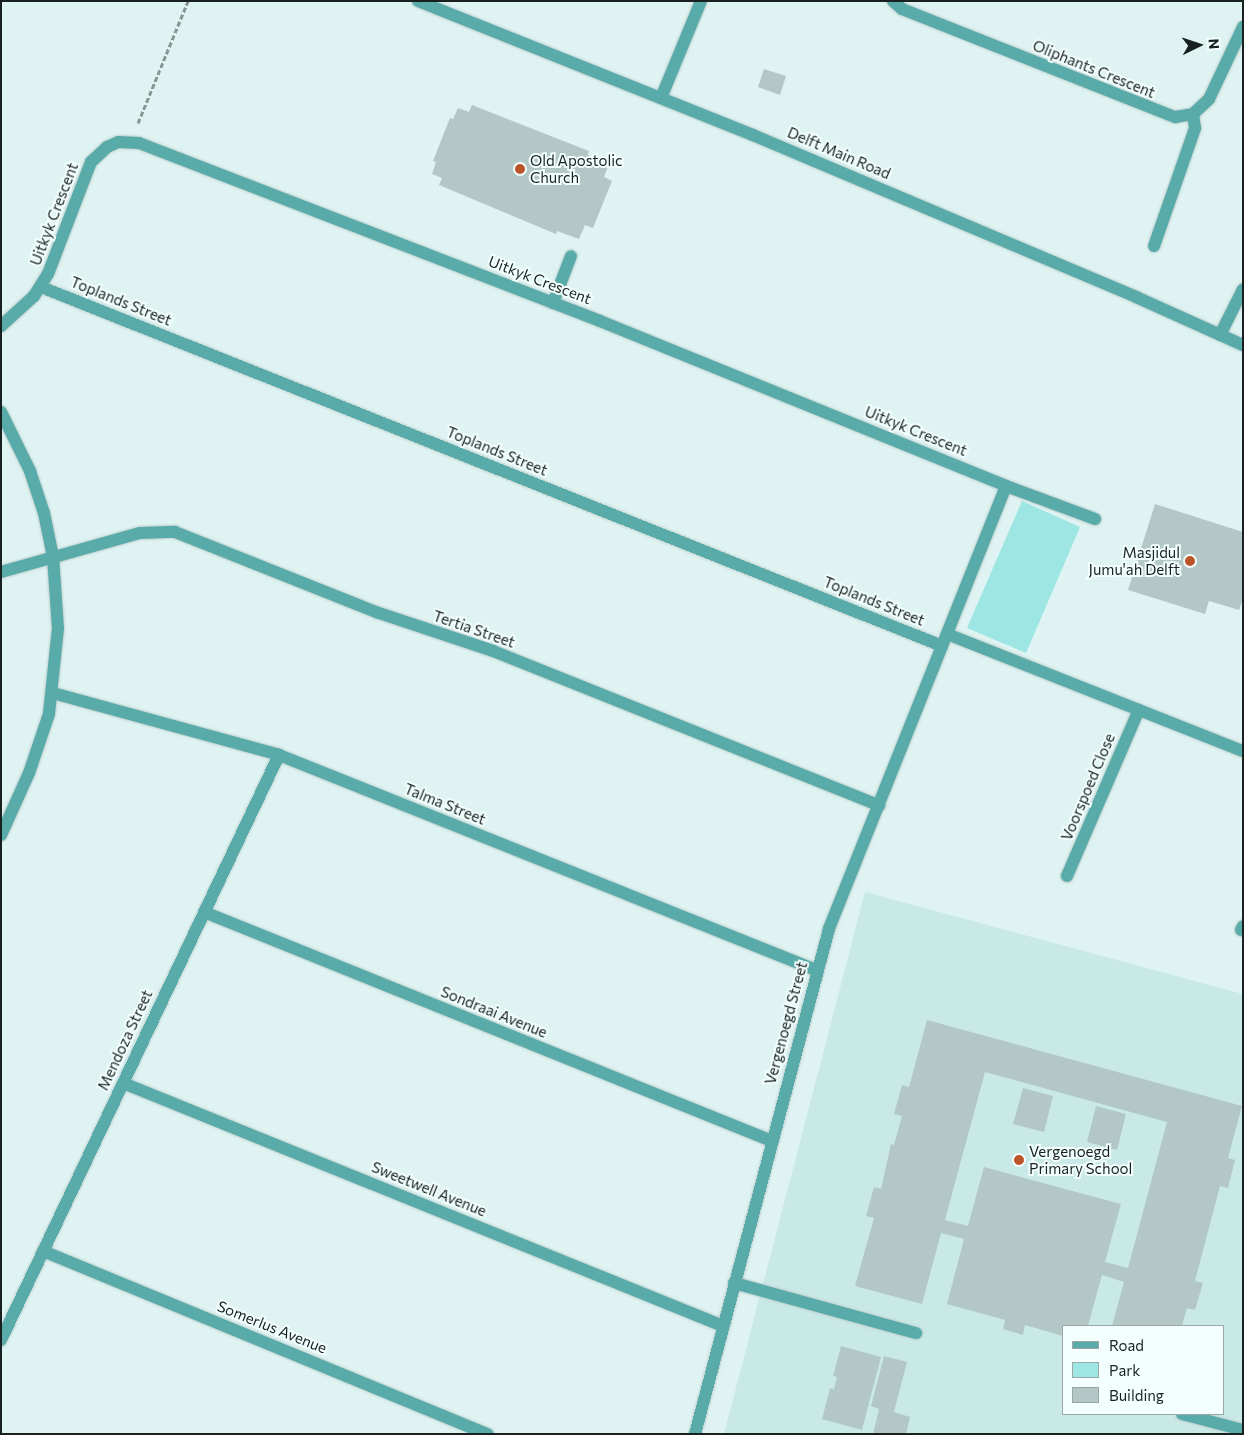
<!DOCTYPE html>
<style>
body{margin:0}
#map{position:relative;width:1244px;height:1435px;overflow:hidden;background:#def3f2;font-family:Commissioner,sans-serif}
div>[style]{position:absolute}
.built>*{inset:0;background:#c9e9e7}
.green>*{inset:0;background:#9de6e3}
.building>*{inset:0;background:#b3c8c6}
.path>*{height:3px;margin-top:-1.5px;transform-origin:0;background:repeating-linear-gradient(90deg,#879695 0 5px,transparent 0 7.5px)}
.roads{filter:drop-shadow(0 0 1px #bbcdcc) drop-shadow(0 0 1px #bbcdcc)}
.minor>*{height:12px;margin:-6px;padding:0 6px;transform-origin:6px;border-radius:6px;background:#58aba8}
.dots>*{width:14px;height:14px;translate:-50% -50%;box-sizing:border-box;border:2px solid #f2fffe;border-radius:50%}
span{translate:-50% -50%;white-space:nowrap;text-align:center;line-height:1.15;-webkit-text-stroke:4px #f2fffe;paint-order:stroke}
.street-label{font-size:15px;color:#192120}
.poi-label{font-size:15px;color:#192120}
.left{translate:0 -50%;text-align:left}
.right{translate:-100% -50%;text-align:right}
.frame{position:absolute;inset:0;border:2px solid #192120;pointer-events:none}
.legend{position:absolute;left:1062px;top:1325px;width:162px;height:90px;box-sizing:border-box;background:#f2fffe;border:1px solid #9ba6a5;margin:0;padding:6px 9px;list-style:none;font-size:15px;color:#192120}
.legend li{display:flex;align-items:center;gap:10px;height:25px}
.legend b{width:25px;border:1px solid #9ba6a5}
.north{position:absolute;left:1174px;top:20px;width:50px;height:50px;-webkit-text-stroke:4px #f2fffe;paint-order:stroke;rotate:86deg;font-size:14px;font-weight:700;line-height:20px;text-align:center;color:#192120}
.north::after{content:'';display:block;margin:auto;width:18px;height:22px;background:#192120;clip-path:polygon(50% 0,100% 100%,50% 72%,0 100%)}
</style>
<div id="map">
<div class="built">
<i style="clip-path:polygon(evenodd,865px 892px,1243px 994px,1243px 1434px,724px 1434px,865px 892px,1063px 1326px,1223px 1326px,1223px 1414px,1063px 1414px,1063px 1326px)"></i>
</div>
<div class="green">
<i style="clip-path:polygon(1022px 501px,1080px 527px,1026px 653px,967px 628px)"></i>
</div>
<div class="building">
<i style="clip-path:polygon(764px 69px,786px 76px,780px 95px,758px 87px)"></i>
<i style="clip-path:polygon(472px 105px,589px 151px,588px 155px,609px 164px,604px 177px,612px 181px,593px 228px,585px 225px,579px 239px,557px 231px,556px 234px,439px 185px,442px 178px,432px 174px,436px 162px,433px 161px,450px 118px,453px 119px,458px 108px,469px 112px)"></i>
<i style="clip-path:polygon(1155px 504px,1243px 532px,1243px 599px,1239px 610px,1209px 601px,1205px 614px,1128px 590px)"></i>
<i style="clip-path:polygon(evenodd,927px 1020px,1242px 1106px,1228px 1158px,1235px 1160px,1228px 1188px,1220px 1186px,1195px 1281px,1203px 1283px,1195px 1310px,1187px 1308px,1182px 1326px,1112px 1326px,1124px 1282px,1102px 1275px,1088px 1326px,1063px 1326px,1063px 1336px,1025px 1325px,1023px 1335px,1003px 1329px,1005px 1320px,947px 1304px,964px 1239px,941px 1233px,922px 1304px,855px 1286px,874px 1218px,866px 1216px,874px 1187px,881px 1189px,891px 1144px,894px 1145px,902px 1116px,894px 1114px,902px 1085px,909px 1087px,927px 1020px,985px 1072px,1167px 1122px,1128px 1268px,1105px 1262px,1121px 1204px,984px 1167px,968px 1226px,945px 1220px,985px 1072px)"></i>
<i style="clip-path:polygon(1023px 1088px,1053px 1096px,1044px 1132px,1013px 1124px)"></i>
<i style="clip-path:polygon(1096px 1106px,1126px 1114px,1117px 1150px,1087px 1142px)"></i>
<i style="clip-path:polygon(841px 1346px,881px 1357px,862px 1430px,822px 1419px,830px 1388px,834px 1389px,837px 1377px,833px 1376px)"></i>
<i style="clip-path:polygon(884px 1356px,907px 1362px,894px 1412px,910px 1417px,906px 1434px,873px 1434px,879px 1409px,871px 1406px)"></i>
</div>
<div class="path">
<i style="left:138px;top:123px;width:132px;rotate:-67.7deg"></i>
</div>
<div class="roads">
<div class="minor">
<i style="left:418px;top:1px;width:361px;rotate:21.8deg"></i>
<i style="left:753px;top:135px;width:416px;rotate:22.9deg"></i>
<i style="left:1136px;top:297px;width:117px;rotate:24.2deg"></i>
<i style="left:893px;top:1px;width:12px;rotate:42deg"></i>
<i style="left:902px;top:9px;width:294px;rotate:21.6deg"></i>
<i style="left:1175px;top:117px;width:18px;rotate:-9deg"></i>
<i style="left:1193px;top:114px;width:22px;rotate:-43deg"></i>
<i style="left:1209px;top:99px;width:80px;rotate:-64.7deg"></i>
<i style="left:661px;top:98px;width:105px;rotate:-67.6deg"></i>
<i style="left:1154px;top:246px;width:125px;rotate:-70.8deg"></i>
<i style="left:1195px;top:128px;width:14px;rotate:-98deg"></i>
<i style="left:41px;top:287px;width:970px;rotate:21.72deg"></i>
<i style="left:553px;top:303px;width:50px;rotate:-69deg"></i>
<i style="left:1px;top:326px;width:45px;rotate:-42.3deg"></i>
<i style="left:34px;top:296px;width:26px;rotate:-58deg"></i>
<i style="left:48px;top:274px;width:120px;rotate:-69deg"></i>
<i style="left:91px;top:162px;width:22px;rotate:-43deg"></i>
<i style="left:107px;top:147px;width:12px;rotate:-24deg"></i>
<i style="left:118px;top:142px;width:21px;rotate:3deg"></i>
<i style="left:139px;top:143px;width:494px;rotate:21.1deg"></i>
<i style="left:600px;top:321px;width:438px;rotate:22.1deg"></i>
<i style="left:1006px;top:486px;width:477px;rotate:111.8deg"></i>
<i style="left:829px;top:929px;width:522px;rotate:104.86deg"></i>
<i style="left:1220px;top:335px;width:51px;rotate:-63.4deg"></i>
<i style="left:1px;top:412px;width:66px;rotate:63.8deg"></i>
<i style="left:30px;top:471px;width:44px;rotate:71.6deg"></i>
<i style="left:44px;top:513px;width:45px;rotate:78.4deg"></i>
<i style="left:53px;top:557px;width:71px;rotate:86deg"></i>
<i style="left:58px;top:628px;width:86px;rotate:96deg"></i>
<i style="left:49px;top:714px;width:62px;rotate:108.7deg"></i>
<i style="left:29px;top:773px;width:68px;rotate:114.3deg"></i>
<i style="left:1006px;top:486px;width:95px;rotate:20.3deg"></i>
<i style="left:1px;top:572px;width:144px;rotate:-15.7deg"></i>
<i style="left:140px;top:533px;width:35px;rotate:-2deg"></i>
<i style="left:175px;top:532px;width:219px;rotate:21.7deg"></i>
<i style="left:379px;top:613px;width:120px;rotate:18.4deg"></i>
<i style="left:493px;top:651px;width:416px;rotate:21.8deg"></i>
<i style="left:947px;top:634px;width:318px;rotate:21.6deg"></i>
<i style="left:53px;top:693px;width:234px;rotate:15.3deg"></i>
<i style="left:279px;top:755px;width:578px;rotate:21.82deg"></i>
<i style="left:1067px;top:876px;width:181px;rotate:-66.6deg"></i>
<i style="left:204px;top:912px;width:612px;rotate:21.96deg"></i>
<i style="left:1241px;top:930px;width:4px;rotate:-63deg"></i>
<i style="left:123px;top:1083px;width:647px;rotate:22.05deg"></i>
<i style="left:43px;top:1251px;width:481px;rotate:22.4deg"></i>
<i style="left:734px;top:1283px;width:189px;rotate:15.4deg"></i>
<i style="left:1px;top:1340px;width:648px;rotate:-64.58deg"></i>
<i style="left:1182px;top:1414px;width:63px;rotate:14.7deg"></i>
</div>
</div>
<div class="dots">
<i style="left:520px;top:169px;background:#bb5527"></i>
<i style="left:1190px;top:561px;background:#bb5527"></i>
<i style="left:1019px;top:1160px;background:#bb5527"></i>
</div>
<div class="street-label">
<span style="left:1094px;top:69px;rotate:22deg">Oliphants Crescent</span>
<span style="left:839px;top:153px;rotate:23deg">Delft Main Road</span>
<span style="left:54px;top:214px;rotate:-69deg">Uitkyk Crescent</span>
<span style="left:540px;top:280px;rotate:21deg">Uitkyk Crescent</span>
<span style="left:121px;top:301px;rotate:22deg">Toplands Street</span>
<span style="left:916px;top:431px;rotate:22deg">Uitkyk Crescent</span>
<span style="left:497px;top:451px;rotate:22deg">Toplands Street</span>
<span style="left:874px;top:601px;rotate:22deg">Toplands Street</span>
<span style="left:474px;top:629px;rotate:19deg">Tertia Street</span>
<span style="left:1088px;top:787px;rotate:-67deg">Voorspoed Close</span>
<span style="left:445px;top:804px;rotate:22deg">Talma Street</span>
<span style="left:494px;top:1012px;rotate:22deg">Sondraai Avenue</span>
<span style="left:786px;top:1023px;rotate:-75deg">Vergenoegd Street</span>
<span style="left:125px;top:1040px;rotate:-65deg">Mendoza Street</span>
<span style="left:429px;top:1189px;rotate:22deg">Sweetwell Avenue</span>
<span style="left:272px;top:1327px;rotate:22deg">Somerlus Avenue</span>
</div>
<div class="poi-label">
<span class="left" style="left:530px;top:169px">Old Apostolic<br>Church</span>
<span class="right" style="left:1180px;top:561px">Masjidul<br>Jumu'ah Delft</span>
<span class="left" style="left:1029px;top:1160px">Vergenoegd<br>Primary School</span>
</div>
<div class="frame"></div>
<ul class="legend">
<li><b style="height:6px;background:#58aba8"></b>Road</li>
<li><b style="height:14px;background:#9de6e3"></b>Park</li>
<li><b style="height:14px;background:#b3c8c6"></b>Building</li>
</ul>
<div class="north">N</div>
</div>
